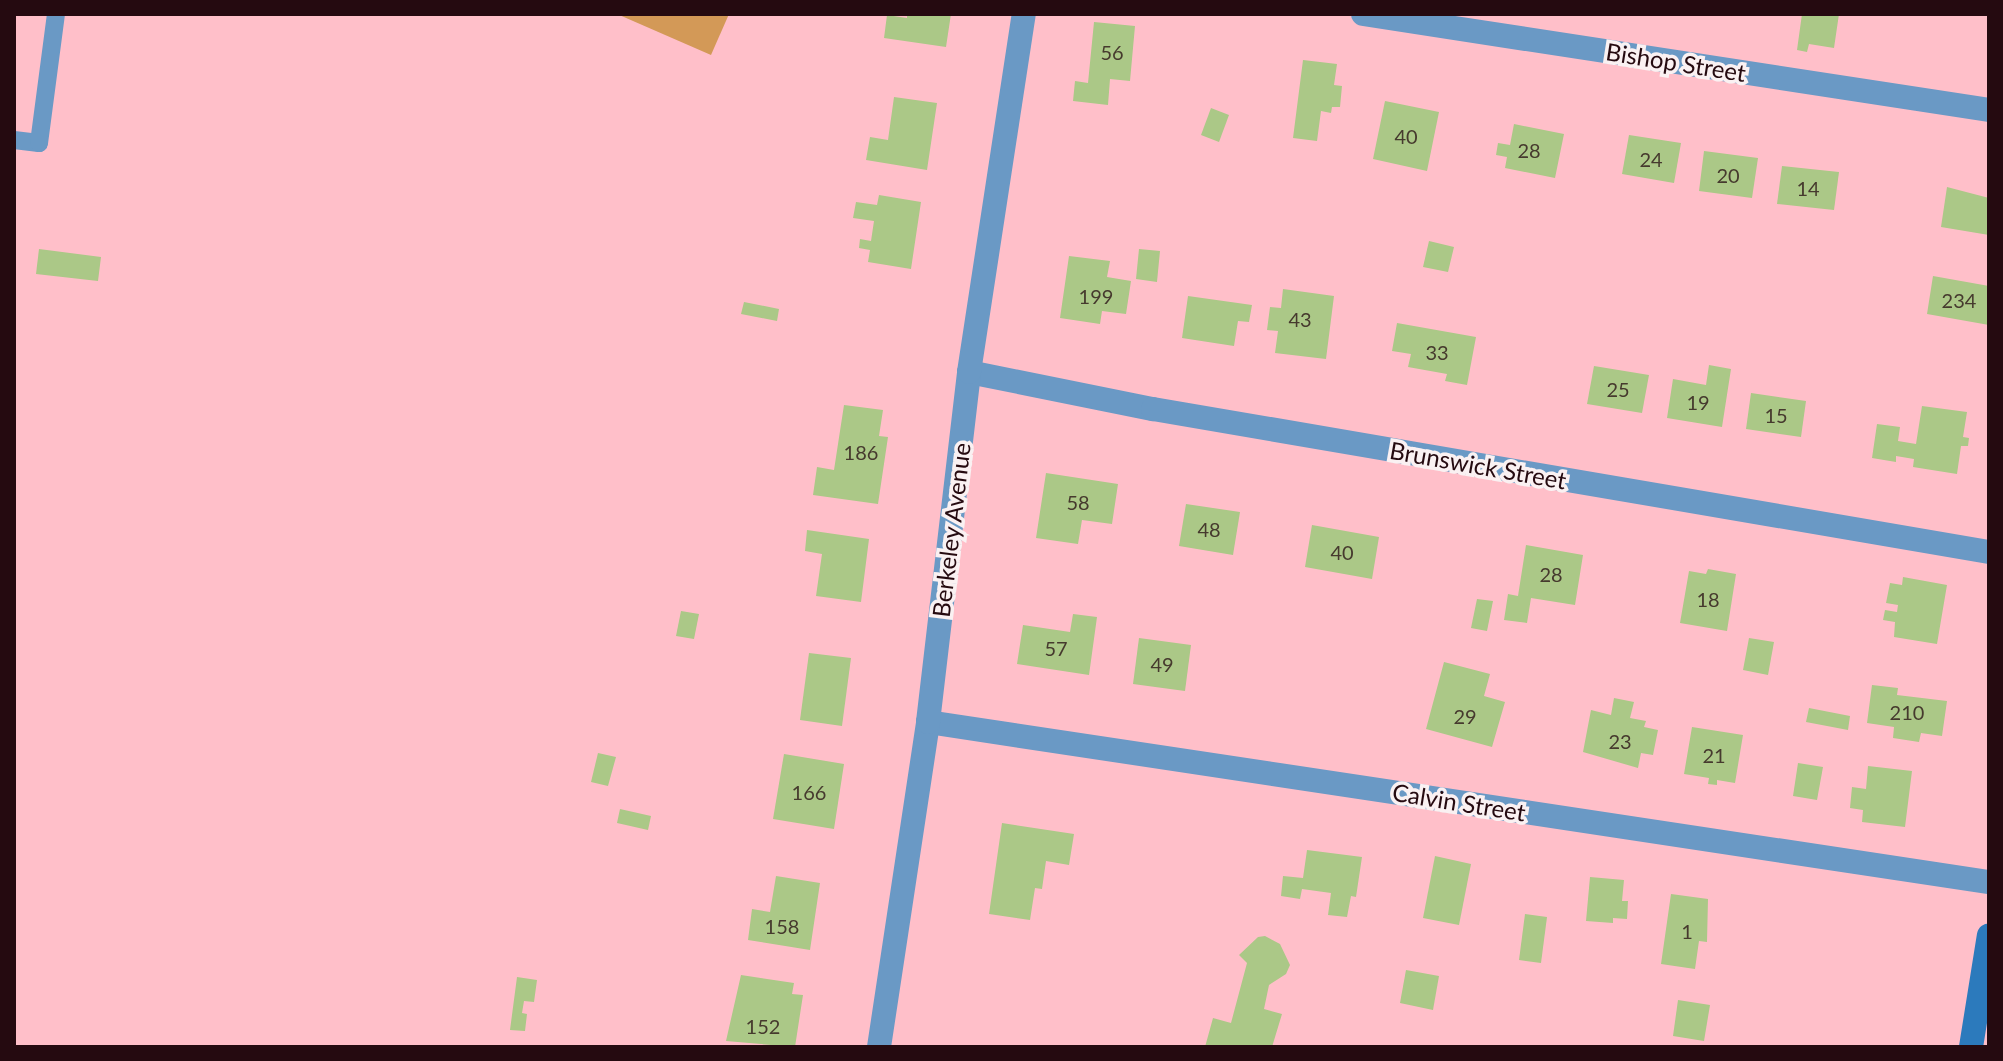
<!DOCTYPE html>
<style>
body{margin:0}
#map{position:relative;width:2003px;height:1061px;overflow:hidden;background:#ffbfc9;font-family:Lato,sans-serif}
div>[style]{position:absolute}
.green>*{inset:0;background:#d39957}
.building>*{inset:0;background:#abc887}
.service>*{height:18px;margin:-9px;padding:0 9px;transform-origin:9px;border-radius:9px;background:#6a99c5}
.minor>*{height:24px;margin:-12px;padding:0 12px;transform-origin:12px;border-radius:12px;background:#6a99c5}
.secondary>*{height:24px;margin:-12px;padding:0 12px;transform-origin:12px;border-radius:12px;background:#2c7abc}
span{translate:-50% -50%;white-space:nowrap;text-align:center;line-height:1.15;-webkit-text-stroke:7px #faf1f2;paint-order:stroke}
.number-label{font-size:20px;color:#463a2e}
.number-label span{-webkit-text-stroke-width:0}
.street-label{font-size:24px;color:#250a10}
.frame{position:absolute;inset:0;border:16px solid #250a10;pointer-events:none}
</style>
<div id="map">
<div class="green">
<i style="clip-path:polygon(617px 14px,729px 14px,711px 55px)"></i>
</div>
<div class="building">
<i style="clip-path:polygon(907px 14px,951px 14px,946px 47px,884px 38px,887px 15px,907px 18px)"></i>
<i style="clip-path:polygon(1802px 14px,1839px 14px,1834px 48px,1809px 44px,1807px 52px,1797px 50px)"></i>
<i style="clip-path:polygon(1094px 22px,1135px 26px,1130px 81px,1110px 79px,1108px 105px,1073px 101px,1075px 81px,1088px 83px)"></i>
<i style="clip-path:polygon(1303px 60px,1337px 64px,1334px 85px,1342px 86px,1340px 107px,1332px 107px,1331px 113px,1321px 111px,1317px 141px,1293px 138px)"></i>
<i style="clip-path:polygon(894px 97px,937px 103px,927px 170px,866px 160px,870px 137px,888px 140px)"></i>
<i style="clip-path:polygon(1385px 101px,1439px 112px,1427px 171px,1373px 159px)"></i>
<i style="clip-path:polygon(1211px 108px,1229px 115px,1219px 142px,1201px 135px)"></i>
<i style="clip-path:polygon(1514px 124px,1564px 134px,1555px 178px,1505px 168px,1507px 157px,1496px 155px,1498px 143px,1510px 145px)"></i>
<i style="clip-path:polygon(1629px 135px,1681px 143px,1674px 183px,1622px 174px)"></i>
<i style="clip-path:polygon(1704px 151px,1758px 158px,1752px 198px,1699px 191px)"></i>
<i style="clip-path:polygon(1782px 166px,1839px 172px,1834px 210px,1777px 204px)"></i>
<i style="clip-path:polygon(1947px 187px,1989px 198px,1989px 235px,1941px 227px)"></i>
<i style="clip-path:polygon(879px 195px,921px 202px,911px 269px,868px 262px,870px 250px,859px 248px,860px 239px,871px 241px,874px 221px,853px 218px,856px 202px,877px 205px)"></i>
<i style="clip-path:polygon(1429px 241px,1454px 247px,1448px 272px,1423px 267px)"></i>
<i style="clip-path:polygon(39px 249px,101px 257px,98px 281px,36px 274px)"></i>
<i style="clip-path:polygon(1139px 249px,1160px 251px,1157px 282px,1136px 279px)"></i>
<i style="clip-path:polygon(1069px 256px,1110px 261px,1107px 277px,1131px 281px,1126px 314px,1102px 311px,1100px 324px,1060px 318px)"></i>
<i style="clip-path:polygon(1933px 276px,1989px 286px,1989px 325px,1927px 314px)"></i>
<i style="clip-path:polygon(1283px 289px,1334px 296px,1326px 359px,1275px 353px,1278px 331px,1267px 330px,1270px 307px,1281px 308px)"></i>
<i style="clip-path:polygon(1188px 296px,1252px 305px,1249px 322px,1238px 321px,1234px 346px,1182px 338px)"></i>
<i style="clip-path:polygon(744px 302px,779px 309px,777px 321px,741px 314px)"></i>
<i style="clip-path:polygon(1397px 323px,1476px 337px,1467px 385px,1445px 381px,1447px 374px,1408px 367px,1411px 354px,1392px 351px)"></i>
<i style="clip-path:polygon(1709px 365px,1731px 369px,1722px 427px,1667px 418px,1673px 379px,1706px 385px)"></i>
<i style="clip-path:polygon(1594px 366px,1649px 375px,1642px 413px,1587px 404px)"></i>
<i style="clip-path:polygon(1751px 393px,1806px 401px,1801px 437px,1746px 429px)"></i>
<i style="clip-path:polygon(844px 405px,883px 410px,879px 436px,888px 437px,878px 504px,813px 495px,817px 467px,834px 470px)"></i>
<i style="clip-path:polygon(1922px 406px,1967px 412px,1963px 437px,1969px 438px,1968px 446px,1961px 446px,1957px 474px,1913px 467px,1914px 459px,1896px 456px,1896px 462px,1872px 458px,1877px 424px,1900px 427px,1898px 441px,1916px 444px)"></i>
<i style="clip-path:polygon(1046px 473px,1118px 484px,1112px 524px,1082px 520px,1078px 544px,1036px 538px)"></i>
<i style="clip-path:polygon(1186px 504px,1240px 512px,1233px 555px,1179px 546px)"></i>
<i style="clip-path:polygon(1312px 525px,1379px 537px,1372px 579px,1305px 567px)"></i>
<i style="clip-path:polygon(807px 530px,869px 539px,861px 602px,816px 596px,822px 554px,805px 551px)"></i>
<i style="clip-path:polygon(1526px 545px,1583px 555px,1575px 605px,1531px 598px,1527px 623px,1504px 620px,1508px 594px,1518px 596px)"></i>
<i style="clip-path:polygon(1708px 569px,1736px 574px,1727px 631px,1680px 623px,1689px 571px,1706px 574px)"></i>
<i style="clip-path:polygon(1903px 577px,1947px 585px,1937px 644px,1894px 637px,1895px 622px,1883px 620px,1885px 610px,1897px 612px,1898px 605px,1886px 603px,1890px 583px,1902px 585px)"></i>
<i style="clip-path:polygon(1477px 599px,1493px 601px,1487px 631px,1471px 628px)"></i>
<i style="clip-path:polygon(681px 611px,699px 614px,694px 639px,676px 636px)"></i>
<i style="clip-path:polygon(1073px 614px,1097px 617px,1089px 675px,1017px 664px,1023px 625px,1070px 632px)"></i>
<i style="clip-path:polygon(1139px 638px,1191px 645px,1185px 691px,1133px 684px)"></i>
<i style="clip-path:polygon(1749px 638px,1774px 642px,1768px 675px,1743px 670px)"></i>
<i style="clip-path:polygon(809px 653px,851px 658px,842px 726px,800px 720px)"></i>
<i style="clip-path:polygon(1444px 662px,1490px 674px,1484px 696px,1505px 702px,1492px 747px,1426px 729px)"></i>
<i style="clip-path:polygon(1872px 685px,1898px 688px,1897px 695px,1947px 701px,1942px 736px,1921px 733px,1919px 742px,1893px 738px,1894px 727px,1867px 723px)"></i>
<i style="clip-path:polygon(1614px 698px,1634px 702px,1630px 718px,1646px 721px,1644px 727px,1658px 730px,1653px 755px,1641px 753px,1638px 768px,1583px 752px,1591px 710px,1611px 715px)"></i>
<i style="clip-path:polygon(1809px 708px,1850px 716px,1848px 730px,1806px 722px)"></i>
<i style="clip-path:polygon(1692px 727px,1743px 735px,1735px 783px,1717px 780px,1717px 785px,1708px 784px,1709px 778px,1684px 774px)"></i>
<i style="clip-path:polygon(598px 753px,616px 757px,608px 786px,591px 782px)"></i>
<i style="clip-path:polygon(784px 754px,844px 764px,834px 829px,773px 819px)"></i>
<i style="clip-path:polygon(1798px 763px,1823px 767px,1817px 800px,1793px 796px)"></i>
<i style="clip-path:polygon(1868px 766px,1912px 771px,1905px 827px,1862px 822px,1863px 810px,1850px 808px,1852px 787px,1866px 789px)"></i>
<i style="clip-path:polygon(620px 809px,651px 816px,648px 830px,617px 823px)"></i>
<i style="clip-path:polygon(1002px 823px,1074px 834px,1069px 865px,1046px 861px,1042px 889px,1035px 888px,1030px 920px,989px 914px)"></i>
<i style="clip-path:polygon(1307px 850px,1362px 857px,1356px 897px,1351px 896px,1347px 917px,1328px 915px,1331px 893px,1302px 889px,1300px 899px,1281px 896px,1283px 876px,1303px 878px)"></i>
<i style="clip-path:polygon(1435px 856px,1471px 864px,1459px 925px,1423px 918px)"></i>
<i style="clip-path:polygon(776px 876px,820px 883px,810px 950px,748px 940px,752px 909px,770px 912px)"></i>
<i style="clip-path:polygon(1590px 877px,1624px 880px,1622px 901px,1628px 901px,1627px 919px,1613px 918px,1613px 923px,1586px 921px)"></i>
<i style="clip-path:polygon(1671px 894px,1708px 899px,1707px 942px,1699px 941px,1695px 969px,1661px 964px)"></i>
<i style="clip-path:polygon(1525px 914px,1547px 917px,1541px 963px,1519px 960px)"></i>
<i style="clip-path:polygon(1265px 936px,1280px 944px,1290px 965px,1286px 974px,1269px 985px,1264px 1009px,1282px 1014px,1272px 1047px,1205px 1047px,1213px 1018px,1231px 1023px,1247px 963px,1239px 955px,1258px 937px)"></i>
<i style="clip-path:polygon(1406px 970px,1439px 976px,1433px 1010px,1400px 1003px)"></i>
<i style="clip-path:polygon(741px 975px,794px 983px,792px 994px,803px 995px,795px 1047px,726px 1041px)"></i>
<i style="clip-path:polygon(517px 977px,537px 980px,534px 1002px,524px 1001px,522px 1013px,527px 1014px,525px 1031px,510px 1030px)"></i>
<i style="clip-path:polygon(1678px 1000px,1710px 1005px,1704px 1041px,1673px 1036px)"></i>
</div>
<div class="service">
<i style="left:14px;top:140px;width:25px;rotate:7deg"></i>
<i style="left:39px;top:143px;width:130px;rotate:-82.5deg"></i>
</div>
<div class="minor">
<i style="left:1363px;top:14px;width:633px;rotate:8.72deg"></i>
<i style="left:969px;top:372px;width:188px;rotate:11.4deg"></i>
<i style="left:1153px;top:409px;width:848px;rotate:9.71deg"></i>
<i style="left:928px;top:722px;width:1073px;rotate:8.58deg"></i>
<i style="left:879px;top:1047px;width:329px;rotate:-81.4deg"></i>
<i style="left:928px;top:722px;width:352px;rotate:-83.3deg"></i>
<i style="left:969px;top:372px;width:362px;rotate:-81.3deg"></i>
</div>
<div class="secondary">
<i style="left:1971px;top:1047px;width:113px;rotate:-80.9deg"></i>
</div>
<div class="number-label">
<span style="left:1112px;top:52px">56</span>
<span style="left:1406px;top:136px">40</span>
<span style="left:1529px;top:150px">28</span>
<span style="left:1651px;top:159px">24</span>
<span style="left:1728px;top:175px">20</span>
<span style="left:1808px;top:188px">14</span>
<span style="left:1096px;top:296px">199</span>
<span style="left:1959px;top:300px">234</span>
<span style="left:1300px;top:319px">43</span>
<span style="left:1437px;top:352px">33</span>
<span style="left:1618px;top:389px">25</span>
<span style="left:1698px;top:402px">19</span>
<span style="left:1776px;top:415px">15</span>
<span style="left:861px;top:452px">186</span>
<span style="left:1078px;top:502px">58</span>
<span style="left:1209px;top:529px">48</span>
<span style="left:1342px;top:552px">40</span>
<span style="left:1551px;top:574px">28</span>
<span style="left:1708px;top:599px">18</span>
<span style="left:1056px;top:648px">57</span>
<span style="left:1162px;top:664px">49</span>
<span style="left:1907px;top:712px">210</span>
<span style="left:1465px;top:716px">29</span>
<span style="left:1620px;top:741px">23</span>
<span style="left:1714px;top:755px">21</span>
<span style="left:809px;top:792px">166</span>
<span style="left:782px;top:926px">158</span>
<span style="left:1687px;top:931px">1</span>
<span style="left:763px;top:1026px">152</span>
</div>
<div class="street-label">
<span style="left:1676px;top:62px;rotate:9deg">Bishop Street</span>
<span style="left:1478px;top:465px;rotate:10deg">Brunswick Street</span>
<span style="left:951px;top:530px;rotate:-83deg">Berkeley Avenue</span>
<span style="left:1459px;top:802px;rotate:9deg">Calvin Street</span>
</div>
<div class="frame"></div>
</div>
